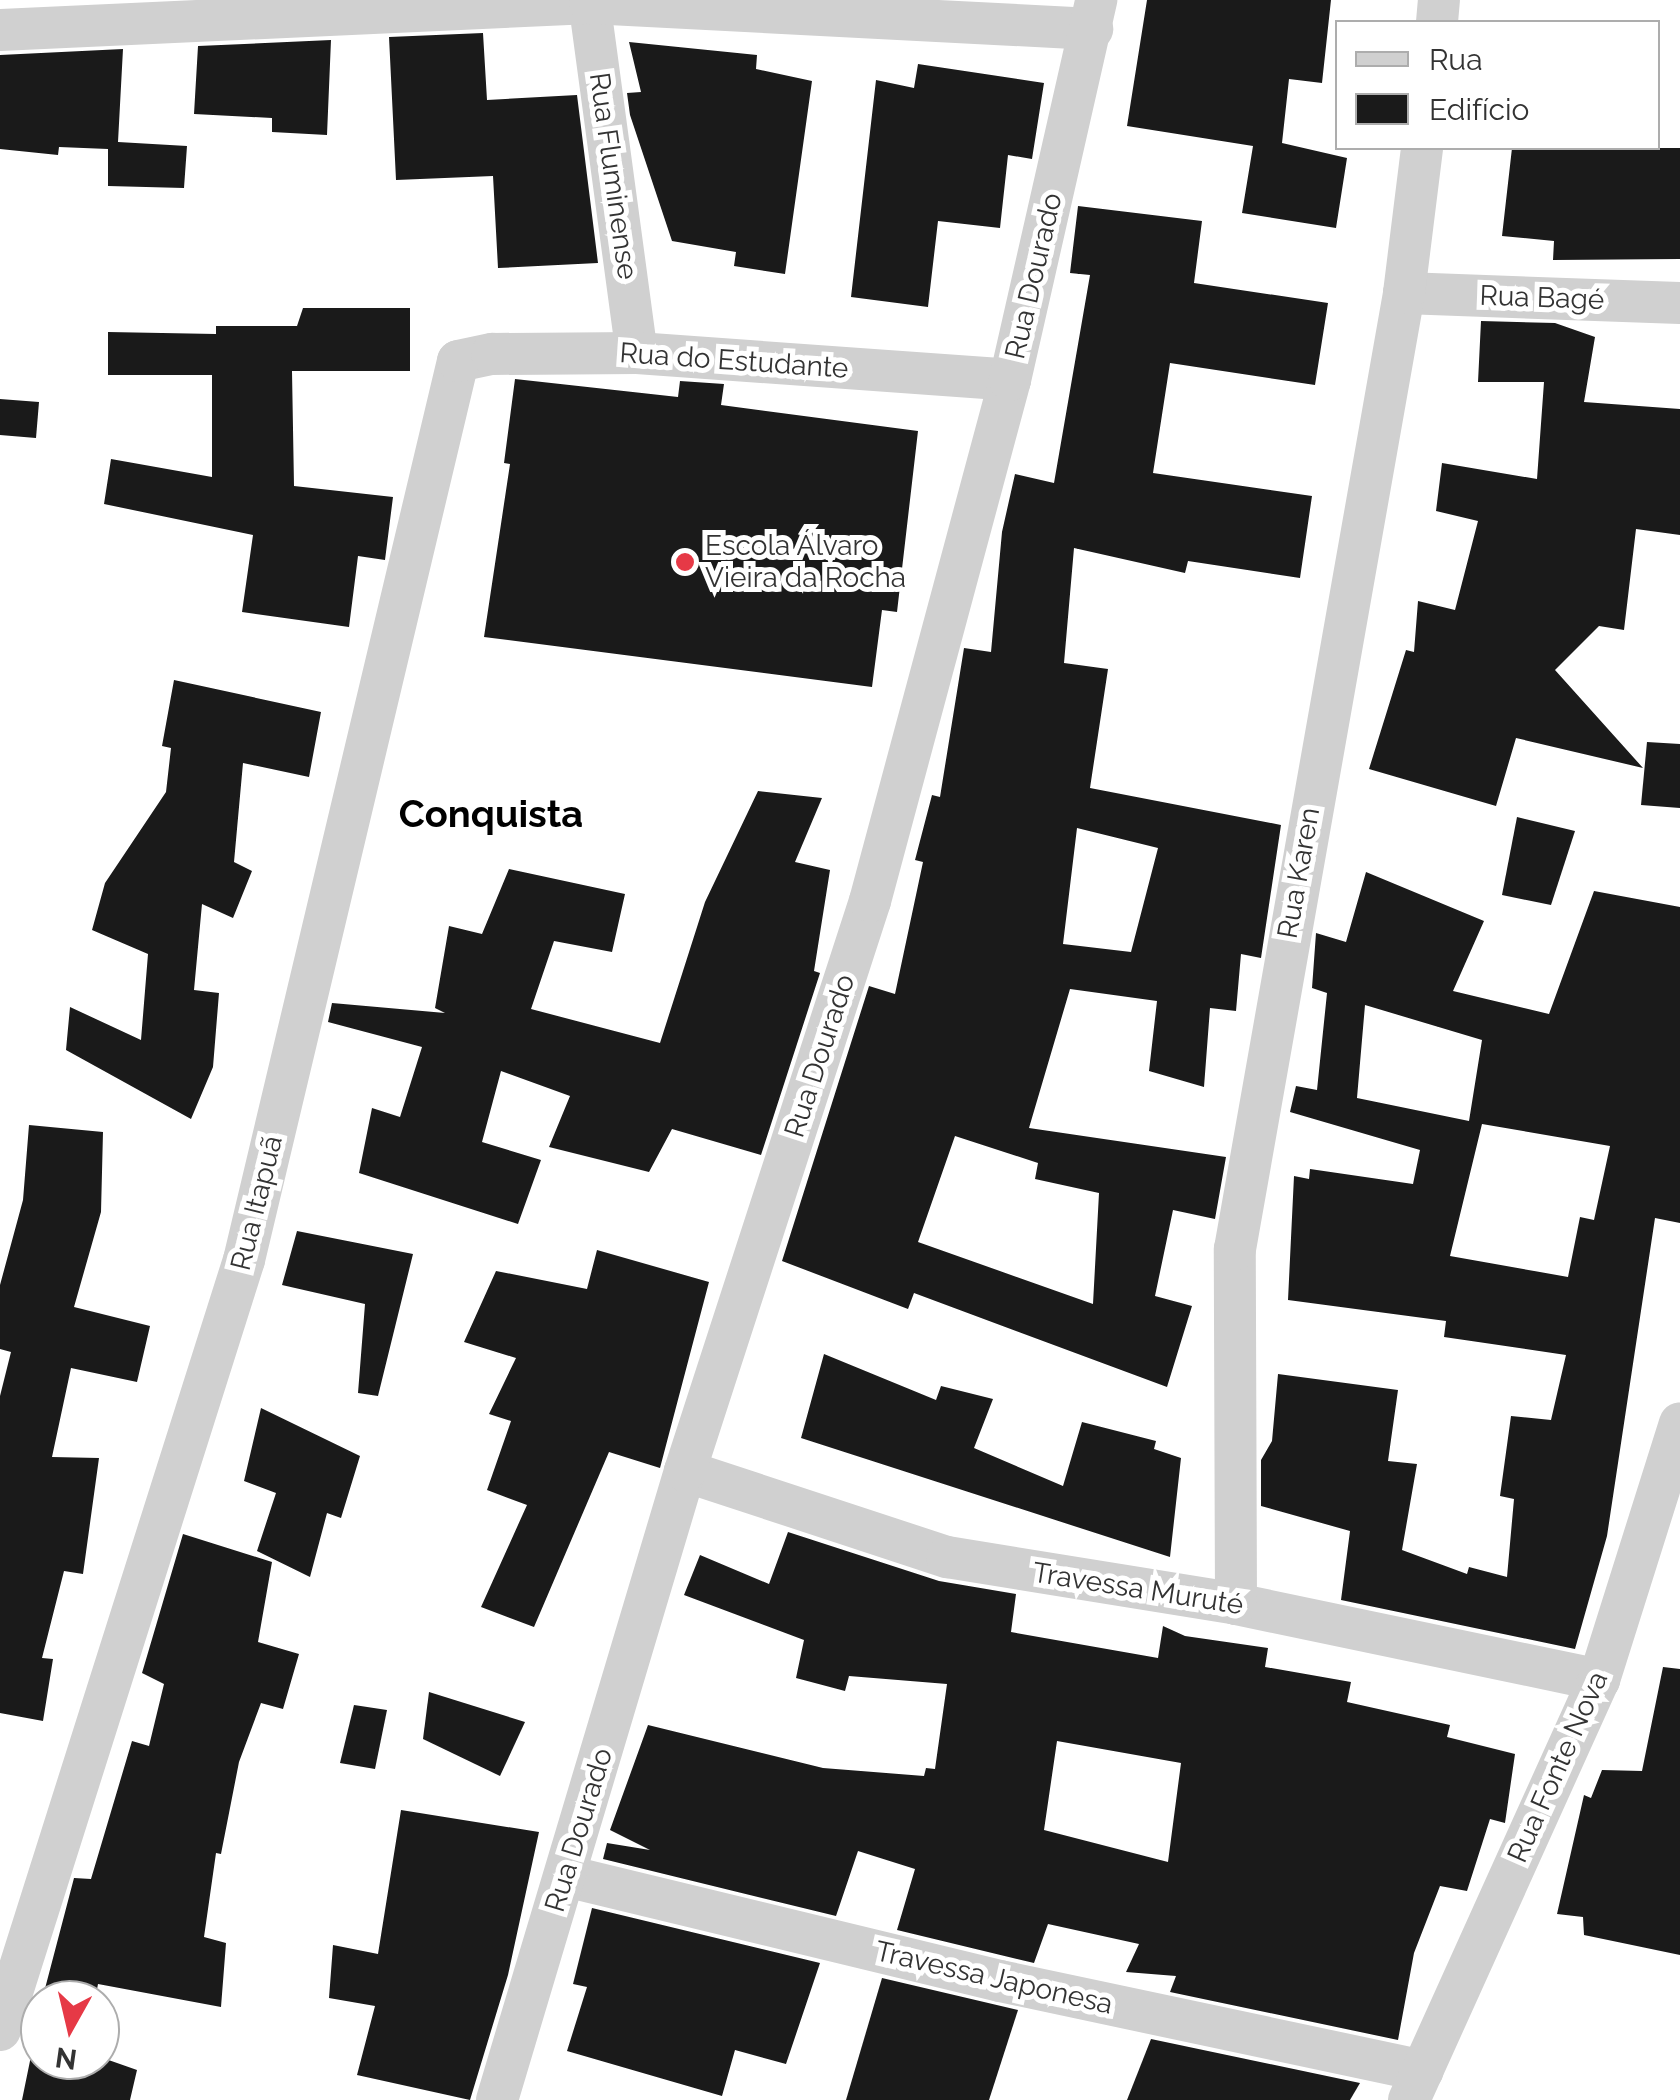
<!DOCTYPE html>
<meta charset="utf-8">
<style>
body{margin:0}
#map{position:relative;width:1680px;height:2100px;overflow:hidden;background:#fff;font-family:Raleway,sans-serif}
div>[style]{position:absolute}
.building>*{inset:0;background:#1a1a1a}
.minor>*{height:42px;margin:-21px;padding:0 21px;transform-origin:21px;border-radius:21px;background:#d0d0d0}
.dots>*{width:28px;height:28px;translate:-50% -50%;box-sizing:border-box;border:5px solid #fff;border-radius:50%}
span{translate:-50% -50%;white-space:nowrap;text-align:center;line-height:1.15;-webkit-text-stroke:10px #fff;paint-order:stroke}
.street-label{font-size:28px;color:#333}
.poi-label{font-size:28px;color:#333}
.left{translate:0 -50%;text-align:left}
.district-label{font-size:38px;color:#000;font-weight:700}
.legend{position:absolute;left:1335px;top:20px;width:325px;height:130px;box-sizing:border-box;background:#fff;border:2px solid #adadad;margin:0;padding:12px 18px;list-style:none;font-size:30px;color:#333}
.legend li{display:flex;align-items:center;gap:20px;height:50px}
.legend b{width:50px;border:2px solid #adadad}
.north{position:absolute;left:20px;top:1980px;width:100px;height:100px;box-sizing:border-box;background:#fff;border:2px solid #adadad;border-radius:50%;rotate:188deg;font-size:28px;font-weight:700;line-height:40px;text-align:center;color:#333}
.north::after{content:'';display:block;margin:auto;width:35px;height:45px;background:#e63946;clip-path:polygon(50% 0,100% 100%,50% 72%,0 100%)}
</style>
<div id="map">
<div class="building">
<i style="clip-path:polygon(1147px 0,1331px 0,1322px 83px,1289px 79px,1282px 143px,1347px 158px,1336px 228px,1242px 213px,1253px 146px,1127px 126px)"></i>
<i style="clip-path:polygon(483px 33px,487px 100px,577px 95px,598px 263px,498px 268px,493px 176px,396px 180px,389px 37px)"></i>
<i style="clip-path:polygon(331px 40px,327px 135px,272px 132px,272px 118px,194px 114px,198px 46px)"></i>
<i style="clip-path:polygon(629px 42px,757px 55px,756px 69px,812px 81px,785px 274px,734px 266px,736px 252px,672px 241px,630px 115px,627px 93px,641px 92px)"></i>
<i style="clip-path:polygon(123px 49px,118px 142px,187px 146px,184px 188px,108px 186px,108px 149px,59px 147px,58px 155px,0 149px,0 55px)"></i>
<i style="clip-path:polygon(918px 64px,1044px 83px,1032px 159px,1008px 155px,1000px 228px,938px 221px,928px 307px,851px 297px,876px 80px,914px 88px)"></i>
<i style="clip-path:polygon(1512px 148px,1680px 148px,1680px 259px,1553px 260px,1554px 241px,1502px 236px)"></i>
<i style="clip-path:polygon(evenodd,1078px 206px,1202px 221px,1194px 283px,1328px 303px,1315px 385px,1170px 363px,1153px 473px,1312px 496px,1300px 578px,1188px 561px,1185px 573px,1074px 548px,1064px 663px,1108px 669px,1090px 788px,1281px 825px,1261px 958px,1241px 954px,1236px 1011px,1210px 1008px,1204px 1087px,1149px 1071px,1157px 1001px,1070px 989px,1029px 1128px,1226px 1157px,1215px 1219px,1173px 1210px,1155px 1296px,1192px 1306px,1167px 1387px,914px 1293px,908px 1309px,782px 1261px,869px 986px,895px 994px,923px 862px,915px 860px,932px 795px,940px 797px,964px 648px,991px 652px,1002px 532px,1015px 474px,1054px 483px,1090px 275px,1070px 273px,1078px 206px,1077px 828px,1158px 848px,1131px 952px,1063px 944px,1077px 828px,1078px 206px,955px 1136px,1038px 1163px,1035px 1179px,1099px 1193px,1093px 1304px,918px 1242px,955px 1136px)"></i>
<i style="clip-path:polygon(303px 308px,410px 308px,410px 371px,292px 371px,294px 486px,393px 497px,385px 560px,358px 556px,349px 627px,242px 612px,253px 535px,104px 504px,111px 459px,212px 477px,212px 375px,108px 375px,108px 332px,216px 334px,216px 326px,297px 326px)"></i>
<i style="clip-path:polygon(1481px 321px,1555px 323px,1595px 337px,1584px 402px,1680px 409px,1680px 535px,1636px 529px,1624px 630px,1599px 626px,1555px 670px,1643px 768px,1516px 738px,1496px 806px,1369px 769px,1406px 650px,1414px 652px,1418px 601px,1455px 610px,1478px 521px,1436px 511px,1442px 463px,1537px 479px,1544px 382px,1478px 382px)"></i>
<i style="clip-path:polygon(515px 379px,678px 397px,680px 381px,724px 384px,721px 405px,918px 431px,897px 612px,882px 610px,872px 687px,484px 637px,510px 464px,504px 463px)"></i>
<i style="clip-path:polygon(0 399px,39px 402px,36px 438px,0 435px)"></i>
<i style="clip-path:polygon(174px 680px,321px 712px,309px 777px,243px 763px,234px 862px,252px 871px,233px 918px,202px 904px,194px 990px,219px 993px,213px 1067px,191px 1119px,66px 1050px,70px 1007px,141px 1040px,148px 954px,92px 930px,105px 883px,166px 792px,171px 748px,162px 746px)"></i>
<i style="clip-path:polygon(1647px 742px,1680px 744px,1680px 808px,1641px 805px)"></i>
<i style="clip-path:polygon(758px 791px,822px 798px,795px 862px,830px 870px,814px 971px,820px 973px,761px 1155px,672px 1129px,649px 1172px,549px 1147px,570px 1096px,501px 1071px,482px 1142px,541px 1160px,518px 1224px,359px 1173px,372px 1108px,400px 1117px,422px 1047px,328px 1022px,332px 1003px,445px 1013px,435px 1008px,449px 926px,482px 934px,509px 869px,625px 894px,612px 952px,554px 941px,531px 1009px,660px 1043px,705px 902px)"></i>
<i style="clip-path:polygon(1517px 817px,1575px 831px,1551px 905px,1502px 895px)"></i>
<i style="clip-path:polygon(evenodd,1366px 872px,1484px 921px,1453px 991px,1549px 1014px,1594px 891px,1680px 907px,1680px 1223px,1655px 1218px,1607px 1536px,1575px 1649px,1341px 1600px,1350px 1531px,1261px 1506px,1261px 1460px,1272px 1441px,1278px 1374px,1398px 1390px,1388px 1461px,1417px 1464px,1402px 1550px,1467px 1574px,1469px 1567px,1507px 1577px,1514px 1499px,1500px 1496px,1511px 1416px,1551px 1420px,1566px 1355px,1444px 1337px,1446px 1321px,1288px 1300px,1294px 1176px,1309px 1179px,1310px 1169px,1413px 1184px,1420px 1150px,1290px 1112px,1296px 1086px,1317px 1090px,1327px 993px,1312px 988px,1316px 933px,1346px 942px,1366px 872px,1365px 1005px,1482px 1040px,1469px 1121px,1357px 1098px,1365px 1005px,1366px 872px,1482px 1124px,1610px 1146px,1594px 1220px,1580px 1217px,1568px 1277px,1450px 1256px,1482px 1124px)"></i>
<i style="clip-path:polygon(29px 1125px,103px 1132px,101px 1212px,74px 1307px,150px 1326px,137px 1382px,71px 1368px,52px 1457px,99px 1458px,83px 1574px,64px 1571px,42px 1658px,53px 1659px,43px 1721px,0 1713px,0 1396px,11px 1352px,0 1349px,0 1285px,23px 1200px)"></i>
<i style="clip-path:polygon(297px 1231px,413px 1254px,378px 1396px,358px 1393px,365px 1304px,282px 1285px)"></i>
<i style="clip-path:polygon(597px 1250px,709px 1282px,660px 1468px,609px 1452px,534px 1627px,481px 1607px,527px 1505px,487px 1490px,511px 1421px,489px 1414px,516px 1358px,464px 1342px,496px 1271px,587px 1289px)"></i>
<i style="clip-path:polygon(824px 1354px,936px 1400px,941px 1386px,993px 1399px,974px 1448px,1063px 1486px,1082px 1422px,1156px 1441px,1154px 1449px,1181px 1458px,1170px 1557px,801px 1438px)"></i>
<i style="clip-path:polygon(261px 1408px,360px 1456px,341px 1518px,327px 1513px,310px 1577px,257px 1551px,276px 1493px,244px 1481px)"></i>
<i style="clip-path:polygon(evenodd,788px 1532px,939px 1581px,1016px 1594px,1011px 1632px,1158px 1658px,1163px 1626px,1185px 1636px,1268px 1648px,1265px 1667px,1351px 1682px,1347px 1702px,1450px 1725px,1447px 1737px,1515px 1754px,1505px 1823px,1490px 1819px,1467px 1891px,1440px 1886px,1414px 1953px,1398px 2040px,1170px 1992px,1176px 1976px,1126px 1972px,1139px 1944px,1048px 1924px,1034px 1963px,897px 1930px,915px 1869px,858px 1851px,836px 1916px,603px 1859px,607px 1843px,650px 1850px,610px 1830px,648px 1725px,823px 1768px,924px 1776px,926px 1768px,935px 1769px,947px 1684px,849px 1676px,845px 1691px,796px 1678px,804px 1640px,684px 1595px,700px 1555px,769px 1584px,788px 1532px,1057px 1741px,1181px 1763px,1168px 1862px,1044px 1830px,1057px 1741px)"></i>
<i style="clip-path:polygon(183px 1534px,272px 1562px,258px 1642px,299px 1654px,283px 1709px,261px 1703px,239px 1762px,221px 1854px,216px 1853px,204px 1937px,226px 1943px,221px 2007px,98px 1984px,95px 2000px,42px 2000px,74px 1878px,91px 1879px,132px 1741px,149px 1746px,164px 1684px,142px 1673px)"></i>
<i style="clip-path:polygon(1663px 1667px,1680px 1669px,1680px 1955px,1584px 1935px,1583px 1917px,1557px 1914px,1584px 1795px,1591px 1798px,1602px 1770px,1642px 1771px)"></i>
<i style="clip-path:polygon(429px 1692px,525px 1722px,500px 1776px,423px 1739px)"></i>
<i style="clip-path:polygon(354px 1705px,387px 1710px,375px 1769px,340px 1763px)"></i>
<i style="clip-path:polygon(401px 1810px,539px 1832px,508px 1975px,470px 2100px,357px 2075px,375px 2006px,329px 1998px,333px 1945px,378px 1954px)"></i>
<i style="clip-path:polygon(592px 1908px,820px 1963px,786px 2064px,735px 2050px,722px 2096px,567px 2051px,587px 1987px,573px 1984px)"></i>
<i style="clip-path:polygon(882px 1978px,1018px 2010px,989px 2100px,846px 2100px)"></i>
<i style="clip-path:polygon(40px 2012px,40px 2060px,100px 2057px,137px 2070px,130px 2100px,22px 2100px)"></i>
<i style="clip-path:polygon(1151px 2039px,1360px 2083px,1350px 2100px,1127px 2100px)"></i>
</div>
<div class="minor">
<i style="left:589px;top:0;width:356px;rotate:82.3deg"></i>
<i style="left:1437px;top:22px;width:22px;rotate:-85deg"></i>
<i style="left:0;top:30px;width:591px;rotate:-2.62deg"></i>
<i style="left:590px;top:3px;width:503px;rotate:2.96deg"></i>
<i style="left:1404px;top:293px;width:276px;rotate:2.1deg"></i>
<i style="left:685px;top:1471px;width:276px;rotate:18.2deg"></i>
<i style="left:947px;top:1557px;width:293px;rotate:9.2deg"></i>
<i style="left:1236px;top:1604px;width:371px;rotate:11.8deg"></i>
<i style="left:1236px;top:1604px;width:355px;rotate:-90.2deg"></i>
<i style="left:1235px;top:1249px;width:971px;rotate:-79.97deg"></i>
<i style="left:1404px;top:293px;width:146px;rotate:-82.9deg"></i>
<i style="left:566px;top:1876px;width:447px;rotate:13.6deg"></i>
<i style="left:1000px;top:1981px;width:432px;rotate:12deg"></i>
<i style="left:0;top:2030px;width:808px;rotate:-72.42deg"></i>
<i style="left:244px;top:1260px;width:924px;rotate:-76.61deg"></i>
<i style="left:458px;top:361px;width:35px;rotate:-12deg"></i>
<i style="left:492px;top:354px;width:145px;rotate:-0.4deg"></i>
<i style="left:637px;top:353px;width:374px;rotate:4.1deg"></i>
<i style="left:497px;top:2100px;width:656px;rotate:-73.36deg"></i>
<i style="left:685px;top:1471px;width:599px;rotate:-72.02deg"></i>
<i style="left:870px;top:901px;width:539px;rotate:-74.96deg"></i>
<i style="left:1010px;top:380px;width:390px;rotate:-77.2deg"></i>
<i style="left:1409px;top:2100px;width:461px;rotate:-65.7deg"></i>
<i style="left:1599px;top:1680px;width:269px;rotate:-72.5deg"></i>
</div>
<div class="dots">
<i style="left:685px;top:562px;background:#e63946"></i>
</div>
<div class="street-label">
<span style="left:613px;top:176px;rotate:82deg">Rua Fluminense</span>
<span style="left:1034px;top:276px;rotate:-77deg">Rua Dourado</span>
<span style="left:1542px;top:298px;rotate:2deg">Rua Bagé</span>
<span style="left:734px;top:361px;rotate:4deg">Rua do Estudante</span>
<span style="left:1299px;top:873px;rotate:-80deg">Rua Karen</span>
<span style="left:820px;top:1056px;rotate:-72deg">Rua Dourado</span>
<span style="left:257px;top:1203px;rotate:-76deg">Rua Itapuã</span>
<span style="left:1138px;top:1589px;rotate:9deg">Travessa Muruté</span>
<span style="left:1558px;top:1767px;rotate:-66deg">Rua Fonte Nova</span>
<span style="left:579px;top:1830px;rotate:-73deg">Rua Dourado</span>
<span style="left:994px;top:1978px;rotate:13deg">Travessa Japonesa</span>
</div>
<div class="poi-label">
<span class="left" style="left:705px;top:562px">Escola Álvaro<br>Vieira da Rocha</span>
</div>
<div class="district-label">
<span style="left:491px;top:814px">Conquista</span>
</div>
<ul class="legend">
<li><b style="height:12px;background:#d0d0d0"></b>Rua</li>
<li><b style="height:28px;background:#1a1a1a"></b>Edifício</li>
</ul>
<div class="north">N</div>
</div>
